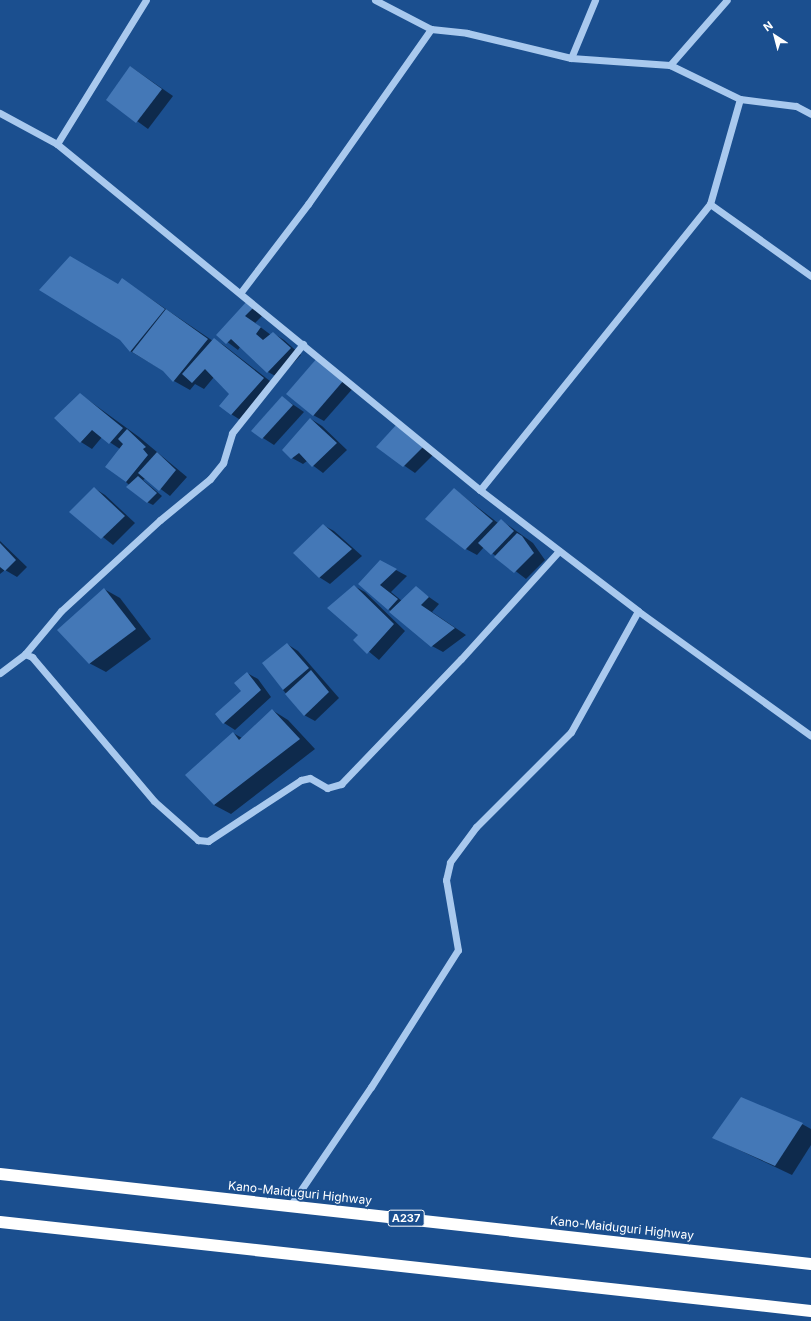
<!DOCTYPE html>
<style>
body{margin:0}
#map{position:relative;width:811px;height:1321px;overflow:hidden;background:#1b4f8f;font-family:Inter,sans-serif}
div>[style]{position:absolute}
.shadow>*{inset:0;background:#0007}
.building>*{inset:0;background:#4478b7}
.minor>*{height:7px;margin:-3.5px;padding:0 3.5px;transform-origin:3.5px;border-radius:3.5px;background:#a9c9ee}
.highway>*{height:12px;margin:-6px;padding:0 6px;transform-origin:6px;border-radius:6px;background:#fff}
span{translate:-50% -50%;white-space:nowrap;text-align:center;line-height:1.15;-webkit-text-stroke:3.5px #1b4f8f;paint-order:stroke}
.shield-label span{padding:1px 3px;background:#1b4f8f;border:1px solid;border-radius:3px;-webkit-text-stroke-width:0}
.shield-label{font-size:11px;color:#fff;font-weight:700}
.street-label{font-size:12px;color:#fff}
.north{position:absolute;left:755px;top:16px;width:40px;height:40px;-webkit-text-stroke:3px #1b4f8f;paint-order:stroke;rotate:324deg;font-size:11px;font-weight:700;line-height:16px;text-align:center;color:#fff}
.north::after{content:'';display:block;margin:auto;width:14px;height:18px;background:#fff;clip-path:polygon(50% 0,100% 100%,50% 72%,0 100%)}
</style>
<div id="map">
<div class="shadow">
<i style="clip-path:polygon(131px 67px,173px 96px,148px 129px,108px 100px)"></i>
<i style="clip-path:polygon(123px 280px,213px 341px,214px 339px,225px 346px,275px 385px,242px 421px,231px 414px,230px 394px,214px 377px,204px 389px,195px 384px,190px 390px,174px 381px,164px 371px,130px 351px,119px 285px)"></i>
<i style="clip-path:polygon(249px 302px,265px 313px,255px 323px,271px 335px,273px 333px,284px 340px,301px 355px,279px 378px,268px 372px,240px 347px,238px 350px,218px 335px)"></i>
<i style="clip-path:polygon(318px 359px,355px 386px,324px 421px,313px 415px)"></i>
<i style="clip-path:polygon(80px 394px,139px 437px,187px 477px,170px 496px,146px 478px,143px 480px,162px 496px,153px 505px,147px 502px,126px 482px,120px 449px,102px 437px,92px 449px,81px 442px,55px 418px)"></i>
<i style="clip-path:polygon(282px 397px,304px 412px,274px 445px,252px 431px)"></i>
<i style="clip-path:polygon(311px 419px,322px 426px,347px 450px,323px 473px,307px 461px,303px 464px,292px 458px)"></i>
<i style="clip-path:polygon(408px 431px,435px 453px,415px 473px,377px 447px)"></i>
<i style="clip-path:polygon(94px 488px,105px 495px,135px 523px,113px 545px,71px 512px)"></i>
<i style="clip-path:polygon(454px 489px,498px 523px,501px 520px,533px 543px,545px 560px,526px 579px,484px 547px,477px 555px,466px 549px)"></i>
<i style="clip-path:polygon(323px 525px,334px 531px,362px 556px,330px 584px,319px 577px)"></i>
<i style="clip-path:polygon(0 541px,27px 567px,17px 577px,5px 570px,0 574px)"></i>
<i style="clip-path:polygon(396px 570px,407px 576px,391px 592px,402px 601px,416px 588px,439px 604px,432px 612px,466px 635px,443px 652px,432px 646px,359px 584px)"></i>
<i style="clip-path:polygon(354px 586px,365px 592px,405px 631px,379px 660px,355px 640px,360px 635px)"></i>
<i style="clip-path:polygon(104px 589px,120px 598px,151px 639px,106px 672px,89px 663px)"></i>
<i style="clip-path:polygon(287px 644px,298px 651px,339px 698px,315px 721px,304px 715px,283px 690px)"></i>
<i style="clip-path:polygon(247px 673px,258px 679px,271px 697px,235px 730px,224px 723px,216px 714px,242px 691px)"></i>
<i style="clip-path:polygon(272px 710px,288px 720px,315px 749px,231px 814px,214px 805px,233px 733px,242px 738px)"></i>
<i style="clip-path:polygon(802px 1124px,811px 1129px,811px 1145px,792px 1175px,714px 1138px)"></i>
</div>
<div class="building">
<i style="clip-path:polygon(130px 66px,162px 89px,136px 123px,106px 100px)"></i>
<i style="clip-path:polygon(70px 256px,118px 284px,122px 278px,165px 309px,130px 352px,120px 340px,39px 290px)"></i>
<i style="clip-path:polygon(248px 300px,254px 307px,245px 316px,261px 327px,256px 334px,263px 340px,273px 332px,291px 348px,267px 373px,231px 339px,226px 344px,216px 335px)"></i>
<i style="clip-path:polygon(166px 309px,208px 339px,173px 382px,163px 371px,132px 352px)"></i>
<i style="clip-path:polygon(214px 338px,264px 378px,231px 415px,219px 406px,229px 394px,205px 369px,192px 383px,182px 374px)"></i>
<i style="clip-path:polygon(318px 357px,344px 380px,313px 416px,286px 394px)"></i>
<i style="clip-path:polygon(80px 393px,123px 428px,109px 444px,92px 430px,80px 443px,54px 418px)"></i>
<i style="clip-path:polygon(282px 396px,293px 405px,262px 439px,251px 431px)"></i>
<i style="clip-path:polygon(310px 418px,337px 443px,312px 467px,299px 453px,291px 459px,282px 450px)"></i>
<i style="clip-path:polygon(397px 424px,424px 446px,403px 467px,376px 447px)"></i>
<i style="clip-path:polygon(127px 429px,146px 447px,143px 449px,148px 455px,126px 482px,105px 467px,123px 444px,118px 439px)"></i>
<i style="clip-path:polygon(157px 452px,176px 470px,159px 491px,138px 473px)"></i>
<i style="clip-path:polygon(138px 476px,157px 493px,147px 503px,126px 487px)"></i>
<i style="clip-path:polygon(94px 487px,125px 516px,101px 539px,69px 512px)"></i>
<i style="clip-path:polygon(454px 488px,493px 521px,465px 550px,425px 519px)"></i>
<i style="clip-path:polygon(501px 519px,514px 531px,491px 555px,478px 543px)"></i>
<i style="clip-path:polygon(323px 524px,352px 549px,319px 578px,293px 553px)"></i>
<i style="clip-path:polygon(517px 533px,522px 536px,534px 553px,514px 573px,494px 557px)"></i>
<i style="clip-path:polygon(0 543px,16px 560px,5px 571px,0 567px)"></i>
<i style="clip-path:polygon(380px 560px,397px 569px,380px 585px,398px 599px,388px 610px,358px 584px)"></i>
<i style="clip-path:polygon(354px 585px,394px 624px,367px 654px,353px 640px,358px 635px,327px 608px)"></i>
<i style="clip-path:polygon(416px 586px,429px 597px,421px 605px,455px 628px,431px 647px,389px 612px)"></i>
<i style="clip-path:polygon(104px 588px,136px 629px,89px 664px,57px 630px)"></i>
<i style="clip-path:polygon(287px 643px,309px 668px,283px 690px,262px 663px)"></i>
<i style="clip-path:polygon(311px 670px,329px 692px,304px 716px,285px 694px)"></i>
<i style="clip-path:polygon(247px 672px,261px 690px,223px 724px,215px 714px,241px 691px,234px 683px)"></i>
<i style="clip-path:polygon(272px 709px,300px 739px,214px 805px,185px 775px,233px 732px,239px 740px)"></i>
<i style="clip-path:polygon(741px 1097px,803px 1123px,775px 1166px,712px 1138px)"></i>
</div>
<div class="minor">
<i style="left:375px;top:0;width:63px;rotate:27.4deg"></i>
<i style="left:431px;top:29px;width:36px;rotate:6deg"></i>
<i style="left:467px;top:33px;width:107px;rotate:13.5deg"></i>
<i style="left:571px;top:58px;width:99px;rotate:4deg"></i>
<i style="left:670px;top:65px;width:78px;rotate:25.9deg"></i>
<i style="left:740px;top:99px;width:56px;rotate:7.1deg"></i>
<i style="left:796px;top:106px;width:17px;rotate:28deg"></i>
<i style="left:571px;top:58px;width:63px;rotate:-67.5deg"></i>
<i style="left:670px;top:65px;width:86px;rotate:-48.8deg"></i>
<i style="left:0;top:113px;width:65px;rotate:28.5deg"></i>
<i style="left:57px;top:144px;width:546px;rotate:39.28deg"></i>
<i style="left:480px;top:490px;width:199px;rotate:37.4deg"></i>
<i style="left:638px;top:611px;width:213px;rotate:35.8deg"></i>
<i style="left:57px;top:144px;width:169px;rotate:-58.3deg"></i>
<i style="left:710px;top:204px;width:124px;rotate:35.5deg"></i>
<i style="left:241px;top:292px;width:111px;rotate:-52.7deg"></i>
<i style="left:308px;top:204px;width:214px;rotate:-54.9deg"></i>
<i style="left:480px;top:490px;width:367px;rotate:-51.2deg"></i>
<i style="left:710px;top:204px;width:109px;rotate:-74.1deg"></i>
<i style="left:25px;top:654px;width:8px;rotate:23deg"></i>
<i style="left:32px;top:657px;width:189px;rotate:49.7deg"></i>
<i style="left:154px;top:801px;width:59px;rotate:41.6deg"></i>
<i style="left:198px;top:840px;width:10px;rotate:6deg"></i>
<i style="left:208px;top:841px;width:111px;rotate:-33.3deg"></i>
<i style="left:301px;top:780px;width:9px;rotate:-13deg"></i>
<i style="left:310px;top:778px;width:20px;rotate:30deg"></i>
<i style="left:327px;top:788px;width:15px;rotate:-16deg"></i>
<i style="left:341px;top:784px;width:173px;rotate:-46.2deg"></i>
<i style="left:461px;top:659px;width:146px;rotate:-47.8deg"></i>
<i style="left:0;top:673px;width:31px;rotate:-37deg"></i>
<i style="left:25px;top:654px;width:56px;rotate:-50.1deg"></i>
<i style="left:61px;top:611px;width:134px;rotate:-42.6deg"></i>
<i style="left:160px;top:520px;width:65px;rotate:-39.4deg"></i>
<i style="left:210px;top:479px;width:21px;rotate:-51deg"></i>
<i style="left:223px;top:463px;width:31px;rotate:-73deg"></i>
<i style="left:232px;top:433px;width:114px;rotate:-51.4deg"></i>
<i style="left:290px;top:1206px;width:144px;rotate:-55.8deg"></i>
<i style="left:371px;top:1087px;width:162px;rotate:-57.6deg"></i>
<i style="left:458px;top:950px;width:71px;rotate:-99.7deg"></i>
<i style="left:446px;top:880px;width:18px;rotate:-77deg"></i>
<i style="left:450px;top:862px;width:44px;rotate:-53.4deg"></i>
<i style="left:476px;top:827px;width:134px;rotate:-45deg"></i>
<i style="left:571px;top:732px;width:138px;rotate:-61deg"></i>
</div>
<div class="highway">
<i style="left:0;top:1174px;width:816px;rotate:6.33deg"></i>
<i style="left:0;top:1222px;width:816px;rotate:6.26deg"></i>
</div>
<div class="shield-label">
<span style="left:406px;top:1218px">A237</span>
</div>
<div class="street-label">
<span style="left:300px;top:1193px;rotate:6deg">Kano-Maiduguri Highway</span>
<span style="left:622px;top:1228px;rotate:6deg">Kano-Maiduguri Highway</span>
</div>
<div class="north">N</div>
</div>
